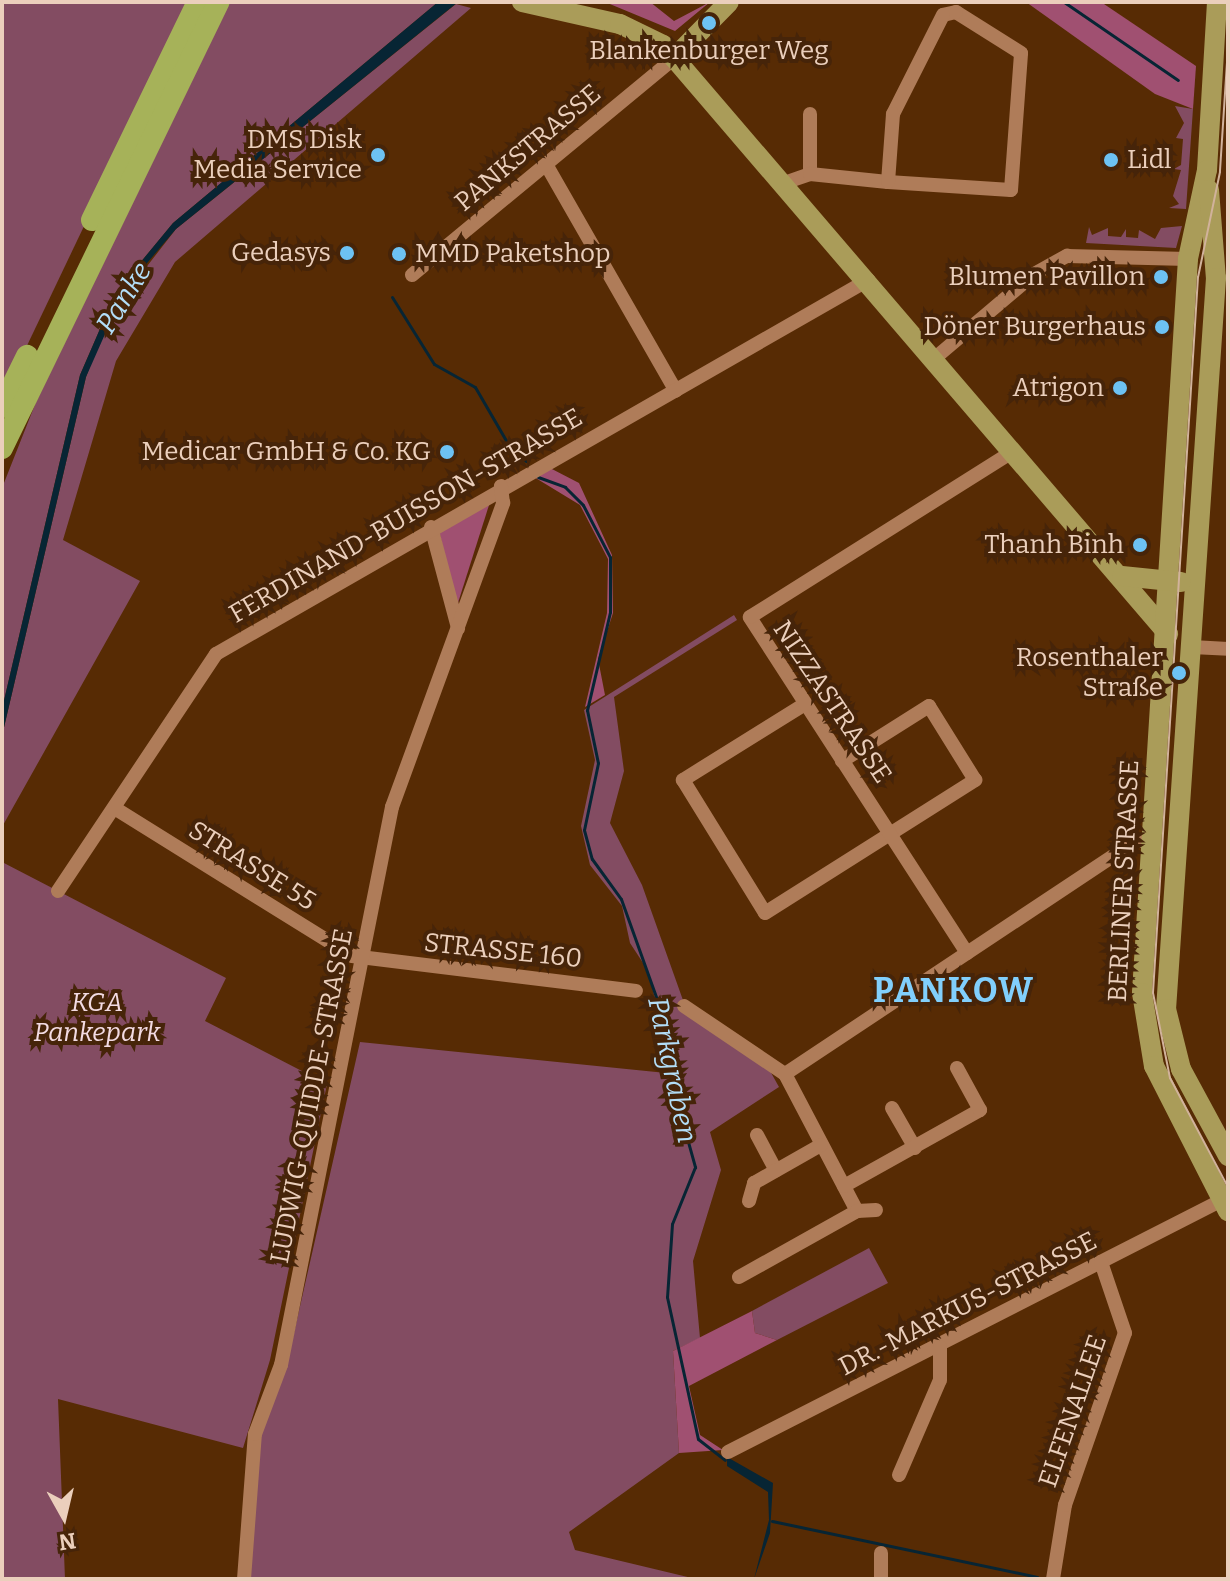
<!DOCTYPE html>
<meta charset="utf-8">
<style>
body{margin:0}
#map{position:relative;width:1230px;height:1581px;overflow:hidden;background:#572b04;font-family:Bitter,serif}
div>[style]{position:absolute}
.green>*{inset:0;background:#834c62}
.forest>*{inset:0;background:#a05071}
.water>*{inset:0;background:#072534}
.stream>*{height:3px;margin:-1.5px;padding:0 1.5px;transform-origin:1.5px;border-radius:1.5px;background:#072534}
.minor>*{height:14px;margin:-7px;padding:0 7px;transform-origin:7px;border-radius:7px;background:#af7c59}
.major>*{height:20px;margin:-10px;padding:0 10px;transform-origin:10px;border-radius:10px;background:#aa9c59}
.highway>*{height:22px;margin:-11px;padding:0 11px;transform-origin:11px;border-radius:11px;background:#a6b259}
.tram>*{height:2px;margin:-1px;padding:0 1px;transform-origin:1px;border-radius:1px;background:#d1b29b}
.dots>*{width:22px;height:22px;translate:-50% -50%;box-sizing:border-box;border:4px solid #462409;border-radius:50%}
span{translate:-50% -50%;white-space:nowrap;text-align:center;line-height:1.15;-webkit-text-stroke:8px #462409;paint-order:stroke}
.poi-label{font-size:26px;color:#ebcfbc}
.right{translate:-100% -50%;text-align:right}
.left{translate:0 -50%;text-align:left}
.street-label{font-size:26px;color:#ebcfbc}
.park-label{font-size:26px;color:#f3dbe3;font-style:italic}
.water-label{font-size:28px;color:#b2ddf7;font-style:italic}
.district-label{font-size:34px;color:#81cffc;font-weight:700;letter-spacing:2px}
.frame{position:absolute;inset:0;border:4px solid #ebcfbc;pointer-events:none}
.north{position:absolute;left:24px;top:1477px;width:80px;height:80px;-webkit-text-stroke:6px #462409;paint-order:stroke;rotate:172deg;font-size:22px;font-weight:700;line-height:32px;text-align:center;color:#ebcfbc}
.north::after{content:'';display:block;margin:auto;width:28px;height:36px;background:#ebcfbc;clip-path:polygon(50% 0,100% 100%,50% 72%,0 100%)}
</style>
<div id="map">
<div class="green">
<i style="clip-path:polygon(2px 2px,191px 2px,2px 398px)"></i>
<i style="clip-path:polygon(230px 2px,438px 2px,173px 223px,116px 292px,80px 375px,2px 709px,2px 488px,36px 402px)"></i>
<i style="clip-path:polygon(456px 4px,471px 8px,175px 262px,116px 361px,63px 540px,140px 581px,2px 827px,2px 736px,86px 377px,109px 315px,176px 229px)"></i>
<i style="clip-path:polygon(1175px 106px,1193px 109px,1186px 209px,1169px 208px,1179px 204px,1173px 196px,1181px 170px,1174px 169px,1181px 165px,1183px 139px,1176px 138px,1184px 123px)"></i>
<i style="clip-path:polygon(1182px 226px,1176px 248px,1086px 243px,1089px 227px,1092px 235px,1108px 228px,1108px 236px,1121px 237px,1126px 229px,1126px 237px,1138px 238px,1139px 230px,1155px 239px,1161px 228px)"></i>
<i style="clip-path:polygon(734px 615px,737px 620px,614px 697px,624px 771px,610px 823px,642px 885px,684px 1003px,769px 1069px,779px 1087px,710px 1132px,721px 1170px,693px 1261px,700px 1338px,673px 1351px,679px 1453px,569px 1532px,575px 1550px,696px 1579px,246px 1579px,258px 1443px,286px 1368px,360px 1042px,666px 1073px,666px 1039px,647px 969px,630px 943px,622px 906px,590px 865px,581px 826px,595px 760px,584px 710px)"></i>
<i style="clip-path:polygon(2px 862px,226px 978px,205px 1021px,327px 1084px,270px 1360px,243px 1448px,58px 1399px,65px 1579px,2px 1579px)"></i>
<i style="clip-path:polygon(869px 1248px,888px 1283px,777px 1340px,755px 1333px,752px 1311px)"></i>
</div>
<div class="forest">
<i style="clip-path:polygon(605px 2px,650px 2px,674px 21px,710px 2px,675px 31px)"></i>
<i style="clip-path:polygon(1026px 2px,1101px 2px,1196px 66px,1193px 109px,1155px 94px)"></i>
<i style="clip-path:polygon(550px 468px,579px 483px,612px 555px,613px 613px,598px 659px,605px 695px,585px 707px,607px 613px,608px 559px,580px 505px,534px 477px)"></i>
<i style="clip-path:polygon(490px 502px,457px 606px,439px 531px)"></i>
<i style="clip-path:polygon(752px 1311px,755px 1333px,777px 1340px,689px 1386px,700px 1435px,723px 1450px,679px 1453px,673px 1351px)"></i>
</div>
<div class="water">
<i style="clip-path:polygon(438px 2px,458px 2px,176px 229px,125px 289px,86px 377px,2px 736px,2px 709px,80px 375px,116px 292px,173px 223px)"></i>
<i style="clip-path:polygon(727px 1457px,773px 1483px,770px 1533px,754px 1579px,769px 1520px,768px 1492px,727px 1466px)"></i>
</div>
<div class="stream">
<i style="left:1064px;top:2px;width:138px;rotate:34.4deg"></i>
<i style="left:392px;top:297px;width:79px;rotate:57.9deg"></i>
<i style="left:434px;top:364px;width:47px;rotate:29.3deg"></i>
<i style="left:475px;top:387px;width:72px;rotate:59.9deg"></i>
<i style="left:511px;top:449px;width:19px;rotate:39deg"></i>
<i style="left:538px;top:477px;width:29px;rotate:20deg"></i>
<i style="left:565px;top:487px;width:25px;rotate:45deg"></i>
<i style="left:583px;top:505px;width:59px;rotate:62.6deg"></i>
<i style="left:610px;top:557px;width:55px;rotate:90deg"></i>
<i style="left:610px;top:612px;width:101px;rotate:103.2deg"></i>
<i style="left:587px;top:710px;width:54px;rotate:78.3deg"></i>
<i style="left:598px;top:763px;width:68px;rotate:101.8deg"></i>
<i style="left:584px;top:830px;width:30px;rotate:75deg"></i>
<i style="left:592px;top:859px;width:49px;rotate:54.1deg"></i>
<i style="left:621px;top:899px;width:124px;rotate:70.3deg"></i>
<i style="left:663px;top:1016px;width:54px;rotate:84.7deg"></i>
<i style="left:668px;top:1070px;width:101px;rotate:74.4deg"></i>
<i style="left:695px;top:1167px;width:61px;rotate:112deg"></i>
<i style="left:672px;top:1224px;width:73px;rotate:93.9deg"></i>
<i style="left:667px;top:1297px;width:145px;rotate:77.7deg"></i>
<i style="left:698px;top:1439px;width:34px;rotate:38deg"></i>
<i style="left:772px;top:1521px;width:271px;rotate:11.9deg"></i>
</div>
<div class="minor">
<i style="left:810px;top:114px;width:60px;rotate:90deg"></i>
<i style="left:547px;top:166px;width:259px;rotate:60.2deg"></i>
<i style="left:784px;top:183px;width:28px;rotate:-19deg"></i>
<i style="left:810px;top:174px;width:78px;rotate:5.9deg"></i>
<i style="left:888px;top:182px;width:123px;rotate:3.7deg"></i>
<i style="left:1011px;top:190px;width:137px;rotate:-85.8deg"></i>
<i style="left:1021px;top:53px;width:77px;rotate:-147.8deg"></i>
<i style="left:956px;top:12px;width:13px;rotate:167deg"></i>
<i style="left:943px;top:15px;width:111px;rotate:116.8deg"></i>
<i style="left:893px;top:114px;width:68px;rotate:94.2deg"></i>
<i style="left:412px;top:275px;width:340px;rotate:-39.6deg"></i>
<i style="left:935px;top:358px;width:130px;rotate:-40.3deg"></i>
<i style="left:1034px;top:274px;width:38px;rotate:-29deg"></i>
<i style="left:1067px;top:256px;width:121px;rotate:1.4deg"></i>
<i style="left:431px;top:527px;width:105px;rotate:75deg"></i>
<i style="left:1192px;top:647px;width:36px;rotate:3deg"></i>
<i style="left:805px;top:704px;width:144px;rotate:148.1deg"></i>
<i style="left:683px;top:780px;width:156px;rotate:58.3deg"></i>
<i style="left:765px;top:913px;width:249px;rotate:-32.3deg"></i>
<i style="left:975px;top:780px;width:87px;rotate:-121.9deg"></i>
<i style="left:929px;top:706px;width:103px;rotate:147.7deg"></i>
<i style="left:116px;top:809px;width:278px;rotate:31.9deg"></i>
<i style="left:352px;top:956px;width:286px;rotate:7deg"></i>
<i style="left:58px;top:891px;width:285px;rotate:-56.3deg"></i>
<i style="left:216px;top:654px;width:752px;rotate:-29.84deg"></i>
<i style="left:967px;top:953px;width:400px;rotate:-122.9deg"></i>
<i style="left:750px;top:617px;width:312px;rotate:-32.2deg"></i>
<i style="left:684px;top:1006px;width:122px;rotate:34deg"></i>
<i style="left:785px;top:1074px;width:421px;rotate:-33.6deg"></i>
<i style="left:1136px;top:841px;width:16px"></i>
<i style="left:785px;top:1074px;width:155px;rotate:62.3deg"></i>
<i style="left:892px;top:1108px;width:46px;rotate:60.1deg"></i>
<i style="left:757px;top:1135px;width:40px;rotate:62deg"></i>
<i style="left:844px;top:1186px;width:156px;rotate:-29.2deg"></i>
<i style="left:980px;top:1110px;width:48px;rotate:-118.7deg"></i>
<i style="left:749px;top:1201px;width:19px;rotate:-74deg"></i>
<i style="left:754px;top:1183px;width:77px;rotate:-29.6deg"></i>
<i style="left:739px;top:1277px;width:135px;rotate:-29.2deg"></i>
<i style="left:857px;top:1211px;width:19px;rotate:-3deg"></i>
<i style="left:728px;top:1452px;width:561px;rotate:-27.02deg"></i>
<i style="left:899px;top:1475px;width:103px;rotate:-66.7deg"></i>
<i style="left:940px;top:1380px;width:33px;rotate:-90deg"></i>
<i style="left:244px;top:1579px;width:145px;rotate:-85.7deg"></i>
<i style="left:255px;top:1434px;width:74px;rotate:-69.4deg"></i>
<i style="left:281px;top:1365px;width:569px;rotate:-78.75deg"></i>
<i style="left:392px;top:807px;width:324px;rotate:-69.9deg"></i>
<i style="left:503px;top:503px;width:17px;rotate:-97deg"></i>
<i style="left:881px;top:1579px;width:26px;rotate:-90deg"></i>
<i style="left:1053px;top:1579px;width:75px;rotate:-80.8deg"></i>
<i style="left:1065px;top:1505px;width:182px;rotate:-70.8deg"></i>
<i style="left:1125px;top:1333px;width:75px;rotate:-108.7deg"></i>
</div>
<div class="major">
<i style="left:522px;top:2px;width:100px;rotate:12.7deg"></i>
<i style="left:620px;top:24px;width:48px;rotate:26deg"></i>
<i style="left:663px;top:45px;width:776px;rotate:49.39deg"></i>
<i style="left:1217px;top:2px;width:168px;rotate:93.4deg"></i>
<i style="left:1207px;top:170px;width:91px;rotate:102.1deg"></i>
<i style="left:1188px;top:259px;width:735px;rotate:93.59deg"></i>
<i style="left:1142px;top:993px;width:74px;rotate:80.7deg"></i>
<i style="left:1154px;top:1066px;width:163px;rotate:63deg"></i>
<i style="left:674px;top:58px;width:78px;rotate:-45.5deg"></i>
<i style="left:1209px;top:190px;width:88px;rotate:85.5deg"></i>
<i style="left:1216px;top:278px;width:733px;rotate:93.91deg"></i>
<i style="left:1166px;top:1009px;width:62px;rotate:76deg"></i>
<i style="left:1181px;top:1069px;width:99px;rotate:61.6deg"></i>
<i style="left:1122px;top:576px;width:59px;rotate:5.8deg"></i>
</div>
<div class="highway">
<i style="left:92px;top:220px;width:242px;rotate:-64.1deg"></i>
<i style="left:2px;top:407px;width:57px;rotate:-63.9deg"></i>
<i style="left:2px;top:448px;width:496px;rotate:-64.1deg"></i>
</div>
<div class="tram">
<i style="left:1228px;top:47px;width:125px;rotate:93.7deg"></i>
<i style="left:1220px;top:172px;width:107px;rotate:101.8deg"></i>
<i style="left:1198px;top:277px;width:717px;rotate:93.6deg"></i>
<i style="left:1153px;top:993px;width:87px;rotate:78.7deg"></i>
<i style="left:1170px;top:1078px;width:123px;rotate:62deg"></i>
</div>
<div class="dots">
<i style="left:709px;top:23px;background:#6dc2f3"></i>
<i style="left:378px;top:155px;background:#6dc2f3"></i>
<i style="left:1111px;top:160px;background:#6dc2f3"></i>
<i style="left:347px;top:253px;background:#6dc2f3"></i>
<i style="left:399px;top:254px;background:#6dc2f3"></i>
<i style="left:1161px;top:277px;background:#6dc2f3"></i>
<i style="left:1162px;top:327px;background:#6dc2f3"></i>
<i style="left:1120px;top:388px;background:#6dc2f3"></i>
<i style="left:447px;top:452px;background:#6dc2f3"></i>
<i style="left:1140px;top:545px;background:#6dc2f3"></i>
<i style="left:1179px;top:673px;background:#6dc2f3"></i>
</div>
<div class="poi-label">
<span style="left:709px;top:51px">Blankenburger Weg</span>
<span class="right" style="left:362px;top:155px">DMS Disk<br>Media Service</span>
<span class="left" style="left:1127px;top:160px">Lidl</span>
<span class="right" style="left:331px;top:253px">Gedasys</span>
<span class="left" style="left:415px;top:254px">MMD Paketshop</span>
<span class="right" style="left:1145px;top:277px">Blumen Pavillon</span>
<span class="right" style="left:1146px;top:327px">Döner Burgerhaus</span>
<span class="right" style="left:1104px;top:388px">Atrigon</span>
<span class="right" style="left:431px;top:452px">Medicar GmbH &amp; Co. KG</span>
<span class="right" style="left:1124px;top:545px">Thanh Binh</span>
<span class="right" style="left:1163px;top:673px">Rosenthaler<br>Straße</span>
</div>
<div class="street-label">
<span style="left:528px;top:148px;rotate:-40deg">PANKSTRASSE</span>
<span style="left:406px;top:516px;rotate:-30deg">FERDINAND-BUISSON-STRASSE</span>
<span style="left:832px;top:702px;rotate:56deg">NIZZASTRASSE</span>
<span style="left:252px;top:866px;rotate:32deg">STRASSE 55</span>
<span style="left:1124px;top:881px;rotate:-87deg">BERLINER STRASSE</span>
<span style="left:503px;top:951px;rotate:6deg">STRASSE 160</span>
<span style="left:312px;top:1096px;rotate:-79deg">LUDWIG-QUIDDE-STRASSE</span>
<span style="left:968px;top:1304px;rotate:-27deg">DR.-MARKUS-STRASSE</span>
<span style="left:1073px;top:1411px;rotate:-71deg">ELFENALLEE</span>
</div>
<div class="park-label">
<span style="left:97px;top:1018px">KGA<br>Pankepark</span>
</div>
<div class="water-label">
<span style="left:124px;top:298px;rotate:-58deg">Panke</span>
<span style="left:672px;top:1070px;rotate:78deg">Parkgraben</span>
</div>
<div class="district-label">
<span style="left:954px;top:991px">PANKOW</span>
</div>
<div class="frame"></div>
<div class="north">N</div>
</div>
